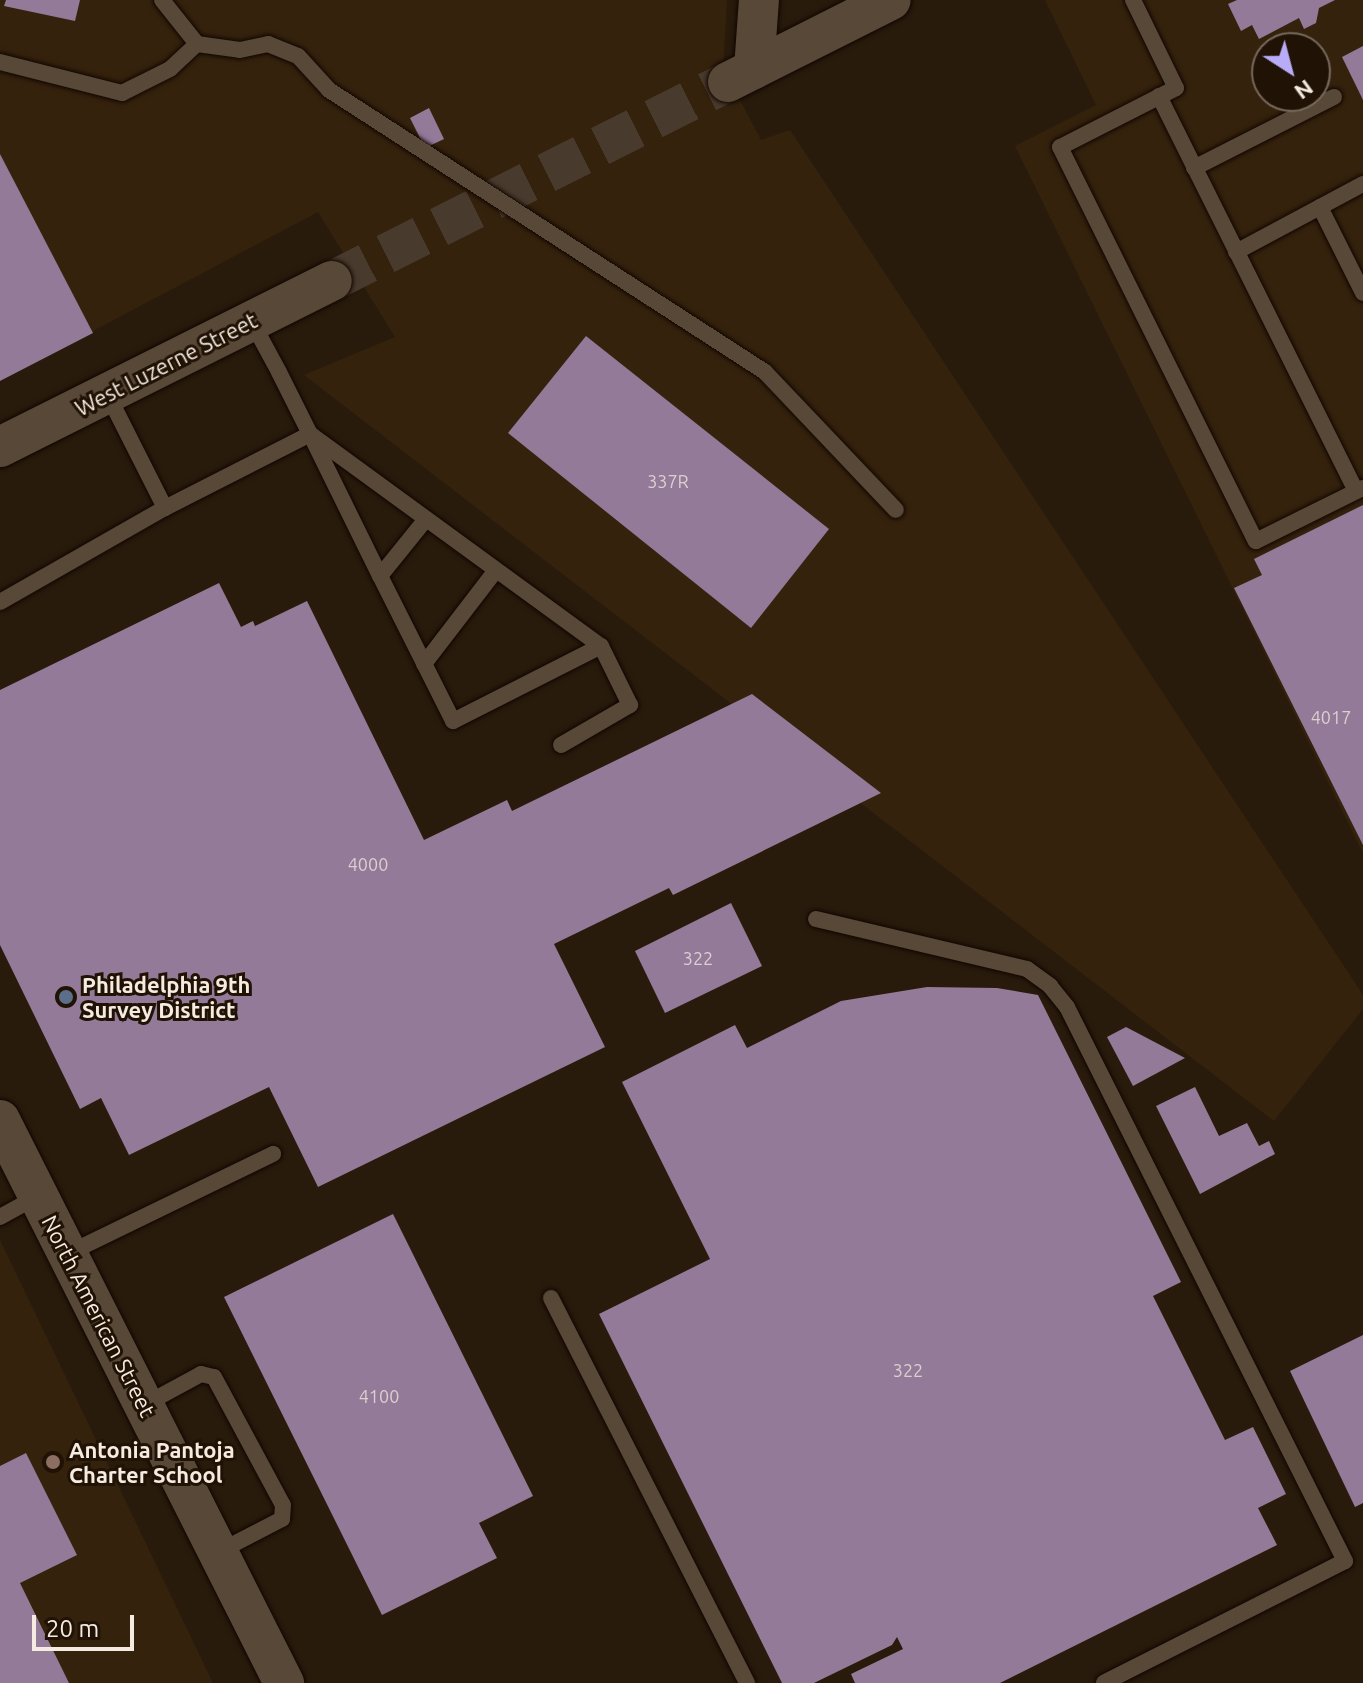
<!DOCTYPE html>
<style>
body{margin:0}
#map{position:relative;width:1363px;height:1683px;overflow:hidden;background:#291b0c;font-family:Ubuntu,sans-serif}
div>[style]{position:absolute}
.built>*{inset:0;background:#35220d}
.building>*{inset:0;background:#927a98}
.tertiary-tunnel>*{height:40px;margin-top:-20px;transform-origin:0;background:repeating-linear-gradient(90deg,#483a2c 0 40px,transparent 0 60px)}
.roads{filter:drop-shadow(0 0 2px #110600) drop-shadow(0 0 2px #110600)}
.service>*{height:16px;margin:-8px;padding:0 8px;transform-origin:8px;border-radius:8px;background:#584838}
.tertiary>*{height:40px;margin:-20px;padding:0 20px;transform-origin:20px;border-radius:20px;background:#584838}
.dots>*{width:22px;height:22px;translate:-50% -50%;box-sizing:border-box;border:4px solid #201204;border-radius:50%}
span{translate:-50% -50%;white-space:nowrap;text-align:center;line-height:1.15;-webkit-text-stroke:6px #201204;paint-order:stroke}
.number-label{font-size:18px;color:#dccfcf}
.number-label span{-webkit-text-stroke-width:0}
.street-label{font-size:22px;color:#f5ebe1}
.poi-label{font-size:22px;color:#f5ebe1;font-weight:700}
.left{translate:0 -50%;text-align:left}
.north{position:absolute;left:1251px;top:32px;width:80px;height:80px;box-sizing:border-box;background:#201204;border:2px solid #75695c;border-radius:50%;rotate:144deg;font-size:22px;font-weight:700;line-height:32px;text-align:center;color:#f5ebe1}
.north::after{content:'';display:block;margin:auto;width:28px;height:36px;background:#b8abf7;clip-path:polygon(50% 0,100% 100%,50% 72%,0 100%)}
.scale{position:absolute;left:32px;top:1615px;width:102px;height:36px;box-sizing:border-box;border:4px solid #f5ebe1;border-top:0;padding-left:10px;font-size:24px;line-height:28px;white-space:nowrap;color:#f5ebe1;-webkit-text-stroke:6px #201204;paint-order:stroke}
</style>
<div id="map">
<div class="built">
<i style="clip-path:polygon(0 0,727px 0,723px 68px,761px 140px,790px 130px,1363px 995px,1363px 1009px,1274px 1121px,304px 375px,395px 337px,318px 212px,0 380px)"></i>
<i style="clip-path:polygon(evenodd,1045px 0,1363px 0,1363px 853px,1015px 146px,1096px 105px,1045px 0,1267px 48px,1315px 48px,1315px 96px,1267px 96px,1267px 48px)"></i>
<i style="clip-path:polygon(0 1240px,213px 1683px,0 1683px)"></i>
</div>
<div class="building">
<i style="clip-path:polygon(6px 0,80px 0,75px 21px,4px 6px)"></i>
<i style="clip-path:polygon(1237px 0,1335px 0,1319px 8px,1316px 23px,1304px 29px,1299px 18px,1259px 39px,1252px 25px,1241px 31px,1228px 4px)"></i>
<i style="clip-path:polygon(1363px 46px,1363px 100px,1342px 57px)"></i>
<i style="clip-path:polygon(429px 108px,444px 139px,425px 148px,410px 118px)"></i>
<i style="clip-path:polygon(0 154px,93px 333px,0 381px)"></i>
<i style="clip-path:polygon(586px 336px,829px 529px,751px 628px,508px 433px)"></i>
<i style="clip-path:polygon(1363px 505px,1363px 845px,1234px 588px,1262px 575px,1254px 559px)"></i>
<i style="clip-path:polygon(219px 583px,241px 627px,253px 621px,255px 626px,307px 601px,424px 840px,507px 800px,512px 811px,752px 694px,881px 793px,673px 895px,669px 888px,554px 944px,605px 1047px,318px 1187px,269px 1087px,129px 1155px,101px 1098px,80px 1109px,0 945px,0 690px)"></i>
<i style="clip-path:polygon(731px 903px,762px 966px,665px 1013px,635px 951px)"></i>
<i style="clip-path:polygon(927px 987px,997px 988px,1038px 995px,1181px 1282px,1153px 1296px,1225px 1440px,1253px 1427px,1286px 1494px,1258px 1508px,1277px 1545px,1000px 1683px,855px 1683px,851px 1674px,903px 1649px,897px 1637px,892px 1645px,814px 1683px,782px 1683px,599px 1314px,710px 1259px,622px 1082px,735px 1025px,747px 1048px,841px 1001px)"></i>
<i style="clip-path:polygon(1126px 1027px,1185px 1058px,1133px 1086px,1107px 1037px)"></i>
<i style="clip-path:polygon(1195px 1087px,1219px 1136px,1247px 1123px,1259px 1146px,1269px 1141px,1275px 1154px,1200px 1194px,1156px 1106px)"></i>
<i style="clip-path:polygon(393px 1214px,533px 1496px,479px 1523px,497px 1558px,382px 1615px,224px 1297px)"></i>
<i style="clip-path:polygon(1363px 1335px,1363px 1503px,1355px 1507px,1290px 1371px)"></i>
<i style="clip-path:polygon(26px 1453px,77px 1555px,20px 1583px,69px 1683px,0 1683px,0 1466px)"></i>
</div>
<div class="tertiary-tunnel">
<i style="left:332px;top:281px;width:443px;rotate:-26.7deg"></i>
</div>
<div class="roads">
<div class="service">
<i style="left:162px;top:0;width:56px;rotate:51.5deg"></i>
<i style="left:197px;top:44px;width:43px;rotate:7.9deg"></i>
<i style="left:240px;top:50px;width:29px;rotate:-12deg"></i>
<i style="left:268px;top:44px;width:32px;rotate:22deg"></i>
<i style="left:298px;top:56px;width:46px;rotate:47.6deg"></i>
<i style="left:329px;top:90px;width:519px;rotate:32.89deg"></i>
<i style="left:765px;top:372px;width:190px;rotate:46.5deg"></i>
<i style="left:1133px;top:0;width:98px;rotate:64deg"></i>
<i style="left:1176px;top:88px;width:130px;rotate:153deg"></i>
<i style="left:1060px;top:147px;width:440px;rotate:63.6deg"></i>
<i style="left:1256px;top:541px;width:119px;rotate:-26.4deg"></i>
<i style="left:0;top:62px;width:126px;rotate:14.3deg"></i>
<i style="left:122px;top:93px;width:54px;rotate:-26.6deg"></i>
<i style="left:170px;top:69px;width:37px;rotate:-43deg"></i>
<i style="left:1159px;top:96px;width:441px;rotate:63.5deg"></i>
<i style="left:1194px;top:168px;width:157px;rotate:-26.9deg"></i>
<i style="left:1320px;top:207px;width:96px;rotate:63.4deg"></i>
<i style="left:1236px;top:252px;width:144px;rotate:-28.2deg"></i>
<i style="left:165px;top:508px;width:163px;rotate:-27deg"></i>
<i style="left:310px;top:434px;width:360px;rotate:36.1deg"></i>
<i style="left:601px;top:646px;width:166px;rotate:153.1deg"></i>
<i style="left:453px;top:721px;width:162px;rotate:-116.7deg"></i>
<i style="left:380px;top:576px;width:158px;rotate:-116.2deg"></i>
<i style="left:310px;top:434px;width:69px;rotate:-116.6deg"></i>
<i style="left:279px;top:372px;width:57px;rotate:-118.4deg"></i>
<i style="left:380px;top:576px;width:73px;rotate:-51.1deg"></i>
<i style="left:0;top:602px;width:190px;rotate:-29.7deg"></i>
<i style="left:165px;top:508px;width:127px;rotate:-116.8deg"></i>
<i style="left:424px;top:664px;width:118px;rotate:-52.5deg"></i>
<i style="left:561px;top:745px;width:80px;rotate:-30.1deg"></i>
<i style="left:630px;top:705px;width:66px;rotate:-116.2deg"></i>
<i style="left:816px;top:919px;width:217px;rotate:13.3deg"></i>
<i style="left:1027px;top:969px;width:29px;rotate:36deg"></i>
<i style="left:1050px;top:986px;width:27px;rotate:51deg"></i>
<i style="left:1067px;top:1007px;width:620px;rotate:63.35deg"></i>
<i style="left:1345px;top:1561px;width:270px;rotate:153.2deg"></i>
<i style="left:0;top:1217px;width:43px;rotate:-28.9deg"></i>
<i style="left:69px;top:1253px;width:227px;rotate:-25.9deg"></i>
<i style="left:551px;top:1298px;width:432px;rotate:63deg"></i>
<i style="left:144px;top:1405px;width:65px;rotate:-28.5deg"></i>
<i style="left:201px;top:1374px;width:13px;rotate:13deg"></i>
<i style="left:214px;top:1377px;width:145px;rotate:61.7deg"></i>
<i style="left:283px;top:1505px;width:14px;rotate:94deg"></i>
<i style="left:282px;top:1519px;width:72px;rotate:152.7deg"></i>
</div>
<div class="tertiary">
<i style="left:754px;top:69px;width:69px;rotate:-85.9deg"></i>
<i style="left:728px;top:82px;width:182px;rotate:-26.7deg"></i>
<i style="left:0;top:447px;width:371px;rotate:-26.6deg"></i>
<i style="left:0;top:1120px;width:631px;rotate:63.23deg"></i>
</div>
</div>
<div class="dots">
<i style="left:66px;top:997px;background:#5c6f8a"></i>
<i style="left:53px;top:1462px;background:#8d6e63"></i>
</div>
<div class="number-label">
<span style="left:668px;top:481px">337R</span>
<span style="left:1331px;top:717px">4017</span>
<span style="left:368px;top:864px">4000</span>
<span style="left:698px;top:958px">322</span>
<span style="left:908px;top:1370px">322</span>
<span style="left:379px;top:1396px">4100</span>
</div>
<div class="street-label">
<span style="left:166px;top:364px;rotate:-27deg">West Luzerne Street</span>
<span style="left:99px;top:1316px;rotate:63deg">North American Street</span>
</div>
<div class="poi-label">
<span class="left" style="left:82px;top:997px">Philadelphia 9th<br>Survey District</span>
<span class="left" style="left:69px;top:1462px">Antonia Pantoja<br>Charter School</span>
</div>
<div class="north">N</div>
<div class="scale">20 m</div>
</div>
